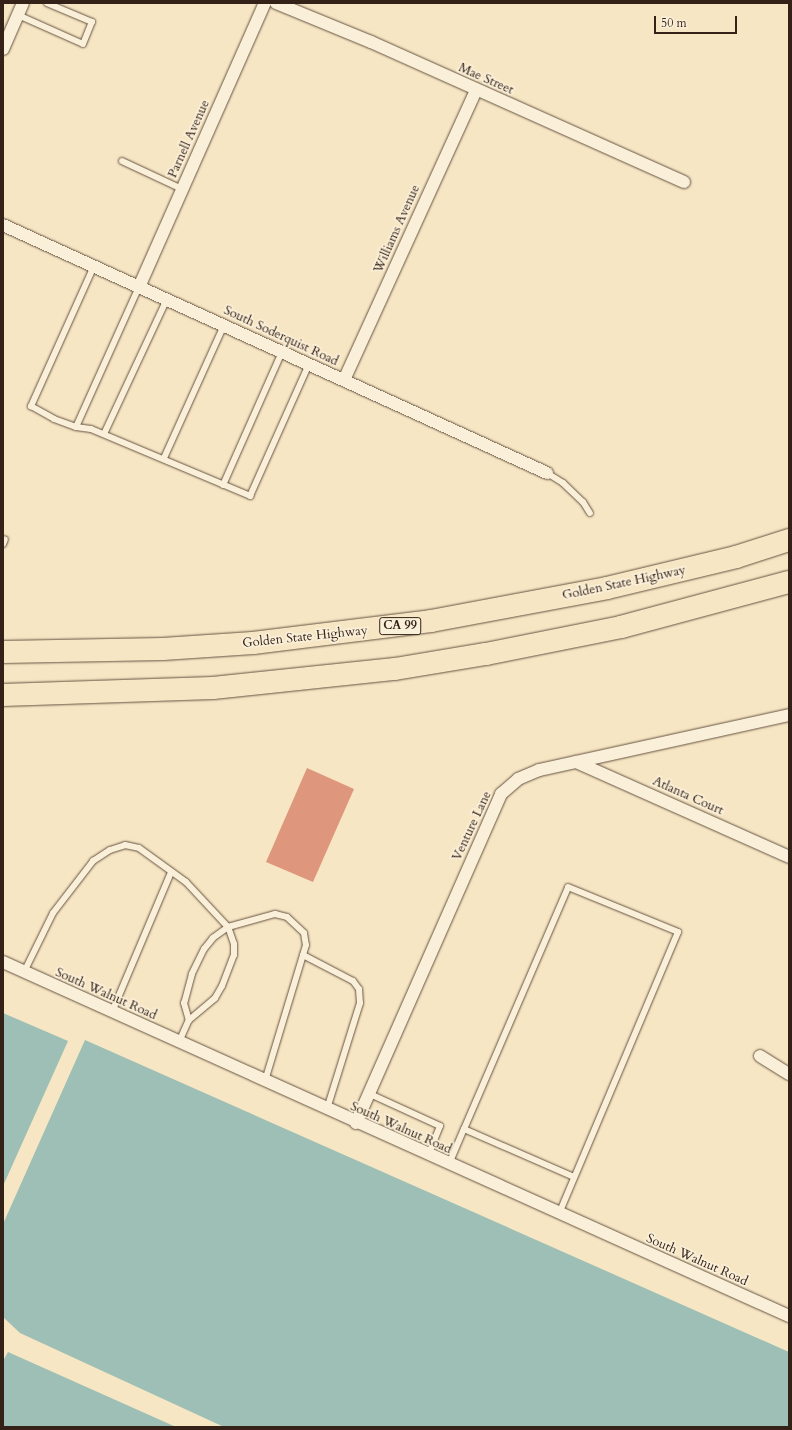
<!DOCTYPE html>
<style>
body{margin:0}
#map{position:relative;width:792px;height:1430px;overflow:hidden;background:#f7e6c3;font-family:Cardo,serif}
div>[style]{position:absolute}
.water>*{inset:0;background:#9dbfb5}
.building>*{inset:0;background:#de977c}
.roads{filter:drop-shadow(0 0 1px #655343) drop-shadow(0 0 1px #655343)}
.lane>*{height:6px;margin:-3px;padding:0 3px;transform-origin:3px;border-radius:3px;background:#faefd8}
.street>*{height:12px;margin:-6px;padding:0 6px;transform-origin:6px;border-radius:6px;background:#faefd8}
.highway>*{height:22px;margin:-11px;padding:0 11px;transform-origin:11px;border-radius:11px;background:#f7e6c3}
span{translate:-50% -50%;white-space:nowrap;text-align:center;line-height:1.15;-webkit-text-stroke:3.5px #faefd8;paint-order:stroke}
.shield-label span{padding:1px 3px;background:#faefd8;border:1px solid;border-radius:3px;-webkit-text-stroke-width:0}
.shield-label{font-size:12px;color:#342218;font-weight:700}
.street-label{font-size:13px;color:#342218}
.frame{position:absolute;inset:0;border:4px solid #342218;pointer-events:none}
.scale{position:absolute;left:654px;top:16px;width:83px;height:18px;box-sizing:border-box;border:2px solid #342218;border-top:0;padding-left:5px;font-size:12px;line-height:14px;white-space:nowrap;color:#342218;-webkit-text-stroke:3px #faefd8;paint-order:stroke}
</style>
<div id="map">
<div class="water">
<i style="clip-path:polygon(3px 1013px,68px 1041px,3px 1186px)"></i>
<i style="clip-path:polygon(85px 1040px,789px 1352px,789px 1427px,224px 1427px,20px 1333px,3px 1317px,3px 1224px)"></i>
<i style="clip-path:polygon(8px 1352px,176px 1427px,3px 1427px,3px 1361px)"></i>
</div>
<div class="building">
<i style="clip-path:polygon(307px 768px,354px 789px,313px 882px,266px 862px)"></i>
</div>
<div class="roads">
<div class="lane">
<i style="left:18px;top:15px;width:71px;rotate:24deg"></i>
<i style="left:83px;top:44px;width:24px;rotate:-68deg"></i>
<i style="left:92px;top:22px;width:49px;rotate:-157.1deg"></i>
<i style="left:122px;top:161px;width:66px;rotate:25deg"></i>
<i style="left:94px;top:266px;width:154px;rotate:114.2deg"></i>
<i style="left:31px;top:406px;width:26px;rotate:29deg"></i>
<i style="left:54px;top:419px;width:23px;rotate:20deg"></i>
<i style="left:76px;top:427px;width:154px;rotate:-65.8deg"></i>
<i style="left:76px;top:427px;width:15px;rotate:8deg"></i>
<i style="left:91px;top:429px;width:173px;rotate:22.8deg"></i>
<i style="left:250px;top:496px;width:145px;rotate:-65.9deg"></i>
<i style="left:104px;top:434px;width:149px;rotate:-65deg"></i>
<i style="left:164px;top:458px;width:146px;rotate:-65.7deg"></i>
<i style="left:547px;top:473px;width:19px;rotate:32deg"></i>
<i style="left:563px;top:483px;width:28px;rotate:44deg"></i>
<i style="left:583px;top:502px;width:13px;rotate:58deg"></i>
<i style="left:223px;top:485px;width:145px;rotate:-66.1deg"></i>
<i style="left:3px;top:544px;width:5px;rotate:-68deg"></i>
<i style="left:303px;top:955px;width:56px;rotate:27.5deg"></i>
<i style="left:353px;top:981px;width:10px;rotate:53deg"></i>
<i style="left:359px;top:989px;width:14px;rotate:86deg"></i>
<i style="left:360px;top:1003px;width:111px;rotate:107.3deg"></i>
<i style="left:24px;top:972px;width:66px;rotate:-63.8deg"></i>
<i style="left:53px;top:913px;width:66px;rotate:-52.4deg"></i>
<i style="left:93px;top:861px;width:20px;rotate:-33deg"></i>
<i style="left:110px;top:850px;width:16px;rotate:-18deg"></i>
<i style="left:125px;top:845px;width:14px;rotate:12deg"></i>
<i style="left:139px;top:848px;width:58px;rotate:35.9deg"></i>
<i style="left:186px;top:882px;width:62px;rotate:47deg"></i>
<i style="left:228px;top:927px;width:49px;rotate:-15.5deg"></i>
<i style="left:275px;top:914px;width:12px;rotate:14deg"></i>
<i style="left:287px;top:917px;width:23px;rotate:43deg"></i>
<i style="left:304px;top:933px;width:12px;rotate:81deg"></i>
<i style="left:306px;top:945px;width:142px;rotate:106.8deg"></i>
<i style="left:112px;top:1012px;width:152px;rotate:-67.1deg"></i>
<i style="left:179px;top:1042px;width:24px;rotate:-66deg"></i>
<i style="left:189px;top:1020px;width:34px;rotate:-40deg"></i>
<i style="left:215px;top:998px;width:14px;rotate:-60deg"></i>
<i style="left:222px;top:986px;width:33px;rotate:-69deg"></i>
<i style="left:234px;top:955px;width:11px;rotate:-90deg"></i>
<i style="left:234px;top:944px;width:18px;rotate:-109deg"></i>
<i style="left:228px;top:927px;width:19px;rotate:144deg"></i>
<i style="left:213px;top:938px;width:14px;rotate:129deg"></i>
<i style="left:204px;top:949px;width:28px;rotate:116deg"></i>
<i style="left:192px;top:974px;width:30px;rotate:105deg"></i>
<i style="left:184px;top:1003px;width:18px;rotate:74deg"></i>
<i style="left:370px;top:1094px;width:77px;rotate:24.6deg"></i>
<i style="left:440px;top:1126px;width:31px;rotate:112deg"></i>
<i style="left:464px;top:1129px;width:263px;rotate:-66.7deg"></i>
<i style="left:568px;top:887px;width:119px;rotate:22.2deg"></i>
<i style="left:678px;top:932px;width:306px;rotate:112.9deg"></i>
<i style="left:449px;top:1164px;width:38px;rotate:-67deg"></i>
<i style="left:464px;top:1129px;width:120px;rotate:23.6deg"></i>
</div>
<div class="street">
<i style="left:276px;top:3px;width:103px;rotate:22.3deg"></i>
<i style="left:371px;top:42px;width:343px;rotate:24.1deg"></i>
<i style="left:3px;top:49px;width:50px;rotate:-66.5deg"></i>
<i style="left:3px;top:225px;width:598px;rotate:24.51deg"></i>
<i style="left:139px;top:287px;width:311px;rotate:-66.1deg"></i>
<i style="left:344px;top:380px;width:319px;rotate:-65.5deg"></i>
<i style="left:576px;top:762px;width:233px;rotate:24deg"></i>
<i style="left:3px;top:962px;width:862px;rotate:24.25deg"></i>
<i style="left:760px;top:1056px;width:34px;rotate:32deg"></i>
<i style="left:356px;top:1123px;width:360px;rotate:-66.2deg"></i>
<i style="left:501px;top:794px;width:23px;rotate:-41deg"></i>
<i style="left:518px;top:779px;width:23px;rotate:-23deg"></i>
<i style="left:539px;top:770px;width:256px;rotate:-12.4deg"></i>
</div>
<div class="highway">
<i style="left:3px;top:652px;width:160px;rotate:-1.1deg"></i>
<i style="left:163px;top:649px;width:90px;rotate:-3.8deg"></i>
<i style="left:253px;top:643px;width:179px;rotate:-7deg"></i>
<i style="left:431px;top:621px;width:179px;rotate:-10.6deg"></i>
<i style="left:607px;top:588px;width:133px;rotate:-13.5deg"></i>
<i style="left:736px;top:557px;width:56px;rotate:-17.8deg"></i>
<i style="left:3px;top:695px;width:210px;rotate:-1.9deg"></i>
<i style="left:213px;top:688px;width:183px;rotate:-6deg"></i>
<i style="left:395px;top:669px;width:92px;rotate:-9.4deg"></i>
<i style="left:486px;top:654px;width:138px;rotate:-11.3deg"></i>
<i style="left:621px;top:627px;width:174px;rotate:-15deg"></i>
</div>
</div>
<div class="shield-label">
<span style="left:400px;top:626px">CA 99</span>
</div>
<div class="street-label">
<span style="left:486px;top:79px;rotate:24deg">Mae Street</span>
<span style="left:189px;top:139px;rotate:-66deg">Parnell Avenue</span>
<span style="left:397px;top:229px;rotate:-66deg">Williams Avenue</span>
<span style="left:281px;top:336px;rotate:25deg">South Soderquist Road</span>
<span style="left:624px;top:583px;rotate:-12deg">Golden State Highway</span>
<span style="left:305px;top:637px;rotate:-6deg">Golden State Highway</span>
<span style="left:688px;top:796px;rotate:24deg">Atlanta Court</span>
<span style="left:472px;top:826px;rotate:-65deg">Venture Lane</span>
<span style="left:106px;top:994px;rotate:24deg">South Walnut Road</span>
<span style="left:401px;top:1128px;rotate:24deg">South Walnut Road</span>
<span style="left:697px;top:1260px;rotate:24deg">South Walnut Road</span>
</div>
<div class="frame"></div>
<div class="scale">50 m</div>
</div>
